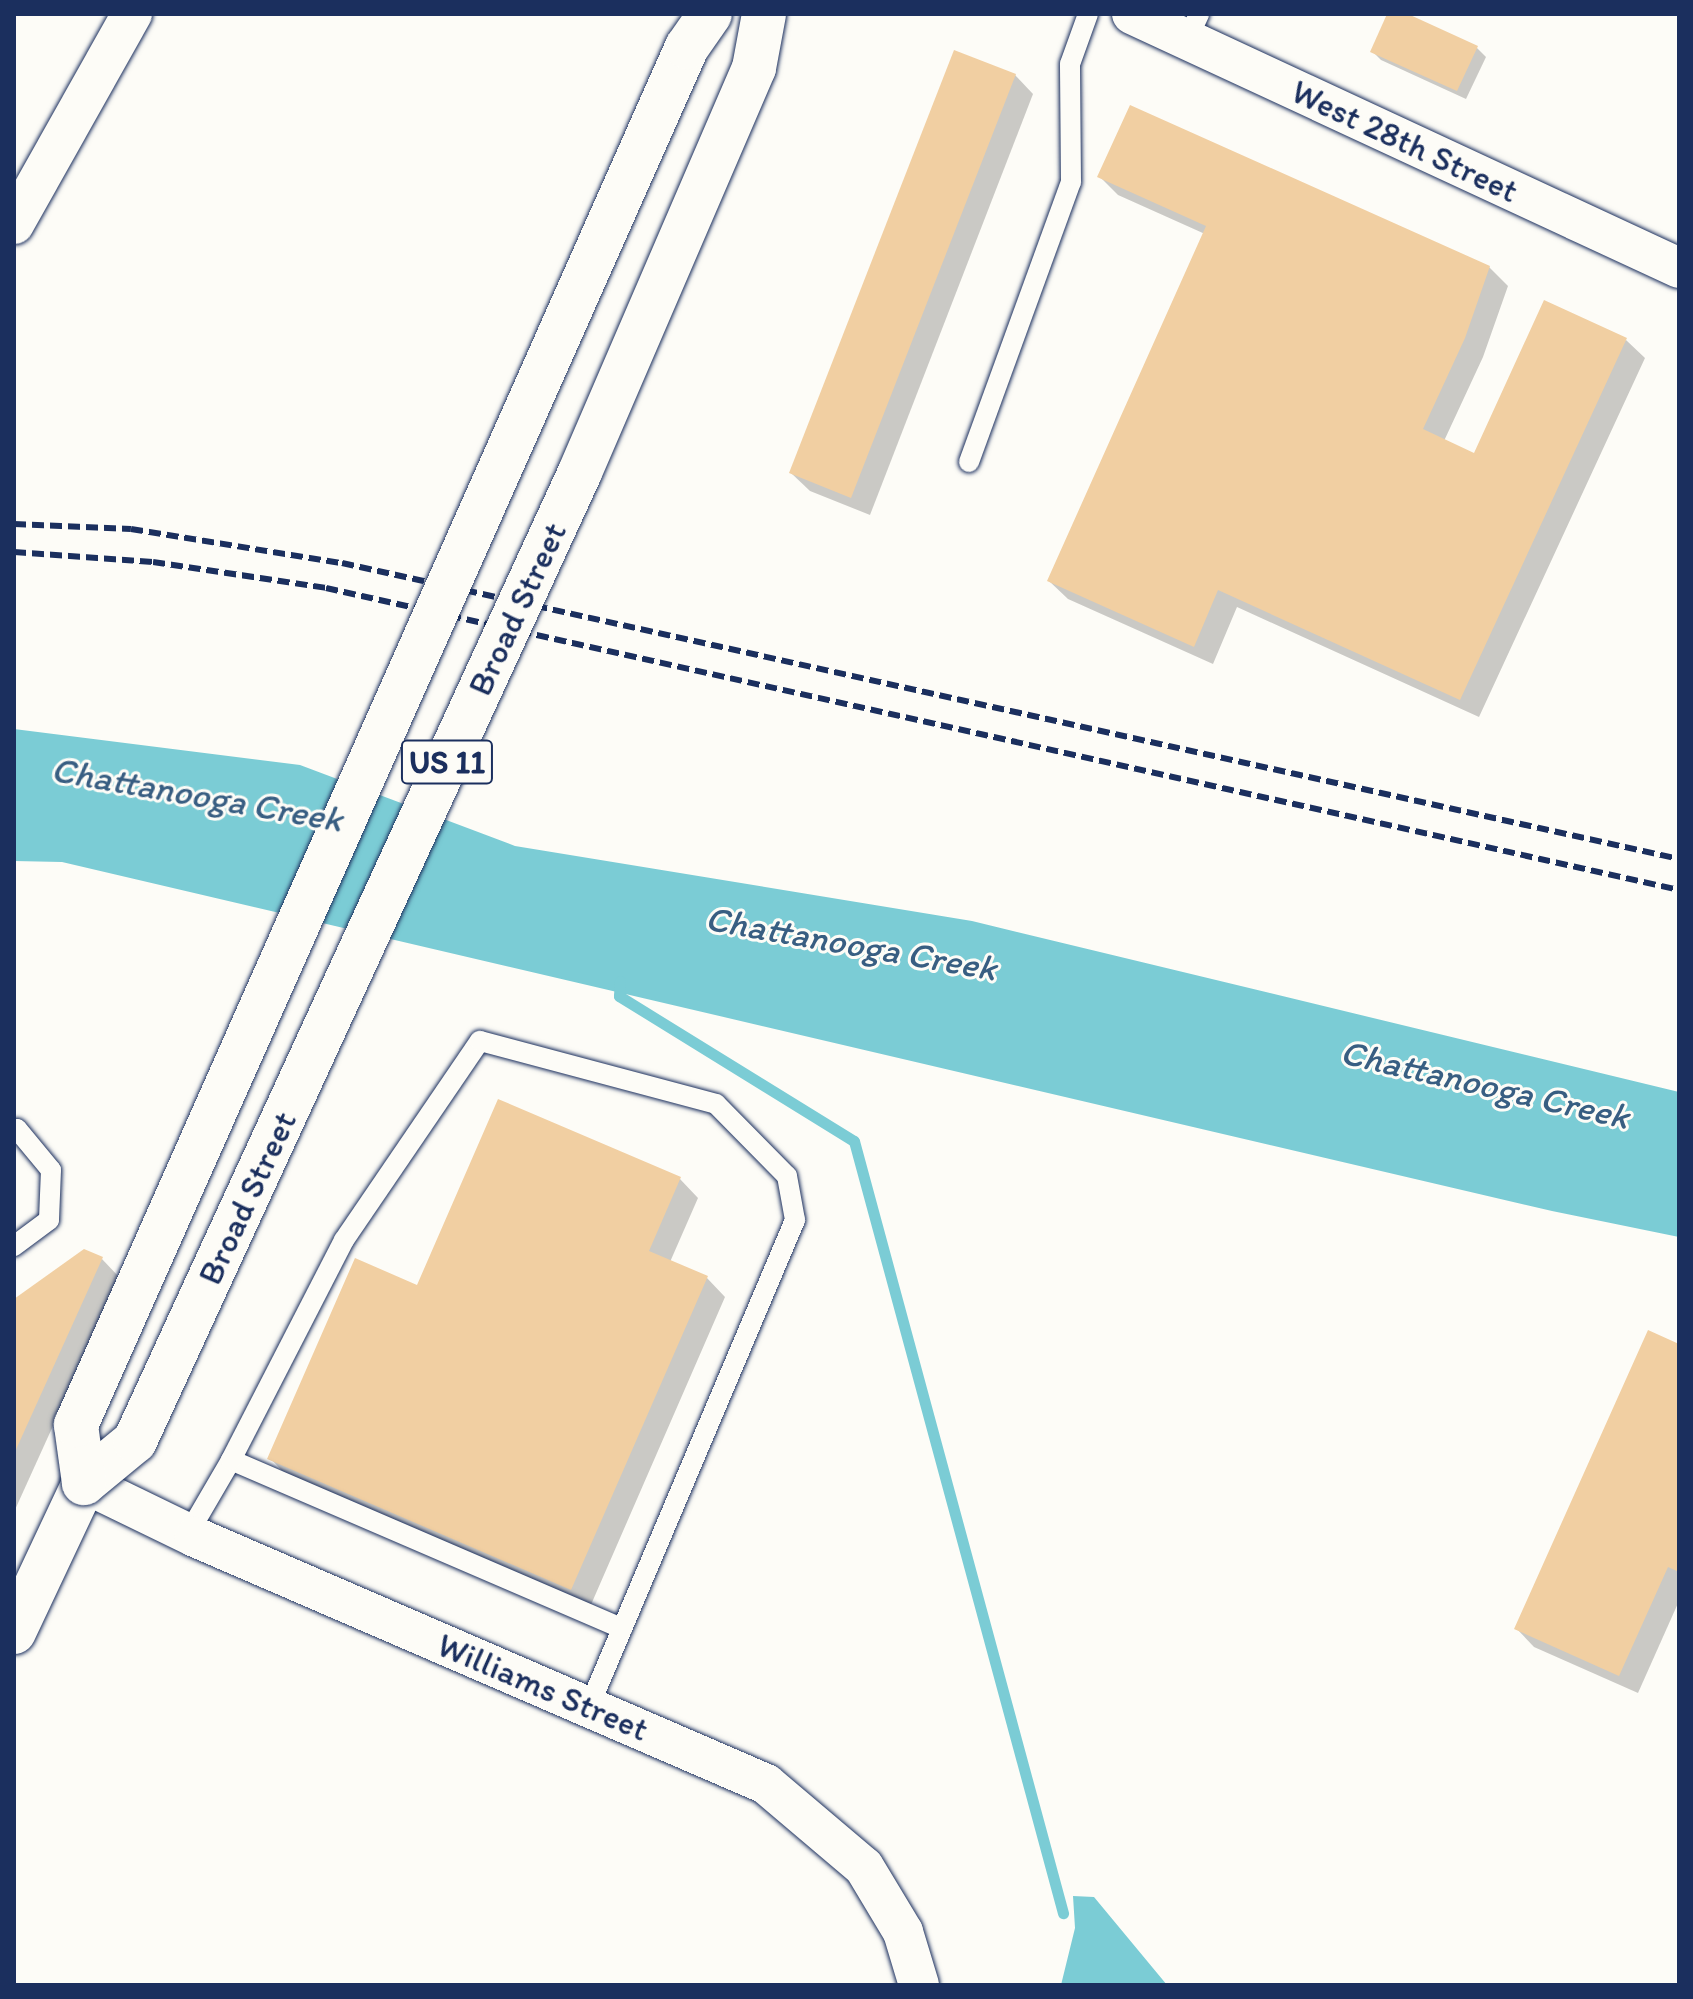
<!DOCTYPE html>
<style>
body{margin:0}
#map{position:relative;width:1693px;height:1999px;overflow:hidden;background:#fdfcf7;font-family:Itim,sans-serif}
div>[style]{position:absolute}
.water>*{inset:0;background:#7bccd5}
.shadow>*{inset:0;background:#0003}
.stream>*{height:11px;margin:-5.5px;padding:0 5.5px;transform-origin:5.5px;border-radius:5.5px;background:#7bccd5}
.building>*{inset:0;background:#f1cfa2}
.roads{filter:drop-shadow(0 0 2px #1b2f5e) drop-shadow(0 0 2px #1b2f5e)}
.lane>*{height:20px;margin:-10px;padding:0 10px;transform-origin:10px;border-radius:10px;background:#fdfcf7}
.street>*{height:40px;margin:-20px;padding:0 20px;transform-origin:20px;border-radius:20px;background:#fdfcf7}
.primary>*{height:44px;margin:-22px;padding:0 22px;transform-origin:22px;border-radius:22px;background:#fdfcf7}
.rail>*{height:6px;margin-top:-3px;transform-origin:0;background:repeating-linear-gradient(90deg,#1b2f5e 0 12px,transparent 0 18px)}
.bridges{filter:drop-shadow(0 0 2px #1b2f5e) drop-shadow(0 0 2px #1b2f5e)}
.primary-bridge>*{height:44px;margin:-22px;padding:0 22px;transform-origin:22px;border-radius:22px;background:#fdfcf7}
span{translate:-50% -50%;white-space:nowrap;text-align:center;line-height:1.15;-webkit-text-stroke:6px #fdfcf7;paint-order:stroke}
.shield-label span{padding:2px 6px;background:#fdfcf7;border:2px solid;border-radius:6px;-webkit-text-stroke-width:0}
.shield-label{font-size:32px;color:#1b2f5e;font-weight:700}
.street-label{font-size:34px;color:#1b2f5e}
.water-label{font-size:36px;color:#385e82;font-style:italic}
.frame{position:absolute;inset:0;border:16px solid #1b2f5e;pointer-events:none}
</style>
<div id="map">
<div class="water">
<i style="clip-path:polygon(14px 729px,300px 765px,515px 846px,972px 921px,1679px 1092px,1679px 1237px,1552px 1211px,62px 862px,14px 861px)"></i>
<i style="clip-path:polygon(1073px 1896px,1094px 1897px,1167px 1985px,1061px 1985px,1075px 1928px)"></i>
</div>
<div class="shadow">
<i style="clip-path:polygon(1389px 14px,1403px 14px,1477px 48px,1486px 57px,1466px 99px,1381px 60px,1372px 51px)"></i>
<i style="clip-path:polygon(1015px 75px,1033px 94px,870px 515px,810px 491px,791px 473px)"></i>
<i style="clip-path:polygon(1100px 177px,1489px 267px,1508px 286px,1483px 357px,1444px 441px,1475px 455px,1626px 340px,1645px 358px,1479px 717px,1237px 607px,1213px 664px,1068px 599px,1049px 581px,1205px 234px,1118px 195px)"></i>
<i style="clip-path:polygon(680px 1179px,698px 1198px,670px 1262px,707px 1278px,725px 1297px,590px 1607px,288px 1477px,270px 1458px,418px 1287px)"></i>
<i style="clip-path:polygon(102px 1259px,120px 1278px,14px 1512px,14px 1302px)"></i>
<i style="clip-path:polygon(1679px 1346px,1679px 1601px,1638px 1693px,1534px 1647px,1516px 1628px)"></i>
</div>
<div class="stream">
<i style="left:620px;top:981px;width:15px;rotate:94deg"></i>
<i style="left:619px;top:996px;width:276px;rotate:31.7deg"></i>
<i style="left:854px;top:1141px;width:800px;rotate:74.85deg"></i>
</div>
<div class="building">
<i style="clip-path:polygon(1387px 14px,1408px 14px,1478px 46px,1457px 91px,1370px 52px)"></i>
<i style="clip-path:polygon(954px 50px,1016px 74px,851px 498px,789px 473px)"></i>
<i style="clip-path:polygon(1130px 105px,1490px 266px,1465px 338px,1423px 429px,1474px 453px,1544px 300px,1627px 338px,1460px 700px,1218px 590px,1194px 647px,1047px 581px,1206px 226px,1097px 177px)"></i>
<i style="clip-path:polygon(498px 1099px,681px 1177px,649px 1251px,708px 1276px,571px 1590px,267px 1459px,355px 1258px,417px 1285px)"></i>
<i style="clip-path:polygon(84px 1249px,103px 1257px,14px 1454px,14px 1299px)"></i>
<i style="clip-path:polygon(1648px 1330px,1679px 1344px,1679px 1572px,1668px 1567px,1619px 1676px,1514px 1629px)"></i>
</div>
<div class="roads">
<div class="lane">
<i style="left:1187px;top:40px;width:29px;rotate:-65deg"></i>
<i style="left:969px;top:462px;width:298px;rotate:-70deg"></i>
<i style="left:1071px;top:182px;width:118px;rotate:-90.5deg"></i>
<i style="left:1070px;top:64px;width:53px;rotate:-70.2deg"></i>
<i style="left:14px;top:1130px;width:3px;rotate:-18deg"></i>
<i style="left:17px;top:1129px;width:53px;rotate:50.3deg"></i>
<i style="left:51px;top:1170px;width:50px;rotate:92.3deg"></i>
<i style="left:49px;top:1220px;width:44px;rotate:143.4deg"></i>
<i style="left:231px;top:1460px;width:426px;rotate:23.3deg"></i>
<i style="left:188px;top:1534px;width:86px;rotate:-59.8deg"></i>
<i style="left:231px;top:1460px;width:247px;rotate:-62.8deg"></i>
<i style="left:344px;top:1240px;width:241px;rotate:-55.7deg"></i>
<i style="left:480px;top:1041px;width:244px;rotate:14.9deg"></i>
<i style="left:716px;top:1104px;width:101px;rotate:45.4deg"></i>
<i style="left:787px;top:1176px;width:45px;rotate:79.7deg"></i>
<i style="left:795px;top:1220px;width:529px;rotate:112.93deg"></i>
</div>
<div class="street">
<i style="left:1132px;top:14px;width:603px;rotate:24.91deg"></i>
<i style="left:14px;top:224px;width:241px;rotate:-60.7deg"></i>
<i style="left:84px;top:1483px;width:123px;rotate:25.9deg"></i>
<i style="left:195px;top:1537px;width:622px;rotate:23.39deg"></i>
<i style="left:766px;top:1784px;width:128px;rotate:40.3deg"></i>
<i style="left:864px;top:1867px;width:76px;rotate:59deg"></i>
<i style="left:903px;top:1932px;width:55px;rotate:73.2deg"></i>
</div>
<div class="primary">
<i style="left:14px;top:1632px;width:165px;rotate:-64.8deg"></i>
</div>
</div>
<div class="rail">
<i style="left:14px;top:524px;width:117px;rotate:2.4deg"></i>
<i style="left:131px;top:529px;width:214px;rotate:9.2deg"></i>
<i style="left:342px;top:563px;width:1369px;rotate:12.48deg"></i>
<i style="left:14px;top:552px;width:139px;rotate:4.1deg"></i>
<i style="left:153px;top:562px;width:175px;rotate:8.5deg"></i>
<i style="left:326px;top:588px;width:1386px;rotate:12.58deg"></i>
</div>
<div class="bridges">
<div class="primary-bridge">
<i style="left:84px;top:1483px;width:66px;rotate:-39.5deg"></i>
<i style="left:135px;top:1441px;width:1066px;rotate:-65.33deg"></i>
<i style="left:580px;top:472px;width:440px;rotate:-66.7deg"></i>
<i style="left:754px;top:68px;width:55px;rotate:-79.5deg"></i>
<i style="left:84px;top:1483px;width:59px;rotate:-97.9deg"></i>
<i style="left:76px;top:1425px;width:1507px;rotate:-66.09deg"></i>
<i style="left:687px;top:47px;width:40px;rotate:-55.1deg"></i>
</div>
</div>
<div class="shield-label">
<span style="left:447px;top:762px">US 11</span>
</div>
<div class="street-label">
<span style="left:1405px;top:141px;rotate:25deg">West 28th Street</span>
<span style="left:517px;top:609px;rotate:-65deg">Broad Street</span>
<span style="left:247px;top:1198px;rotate:-65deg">Broad Street</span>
<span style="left:543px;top:1687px;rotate:23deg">Williams Street</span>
</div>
<div class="water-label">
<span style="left:197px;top:794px;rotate:10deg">Chattanooga Creek</span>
<span style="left:851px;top:943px;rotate:10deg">Chattanooga Creek</span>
<span style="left:1485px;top:1084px;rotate:13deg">Chattanooga Creek</span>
</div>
<div class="frame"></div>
</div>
